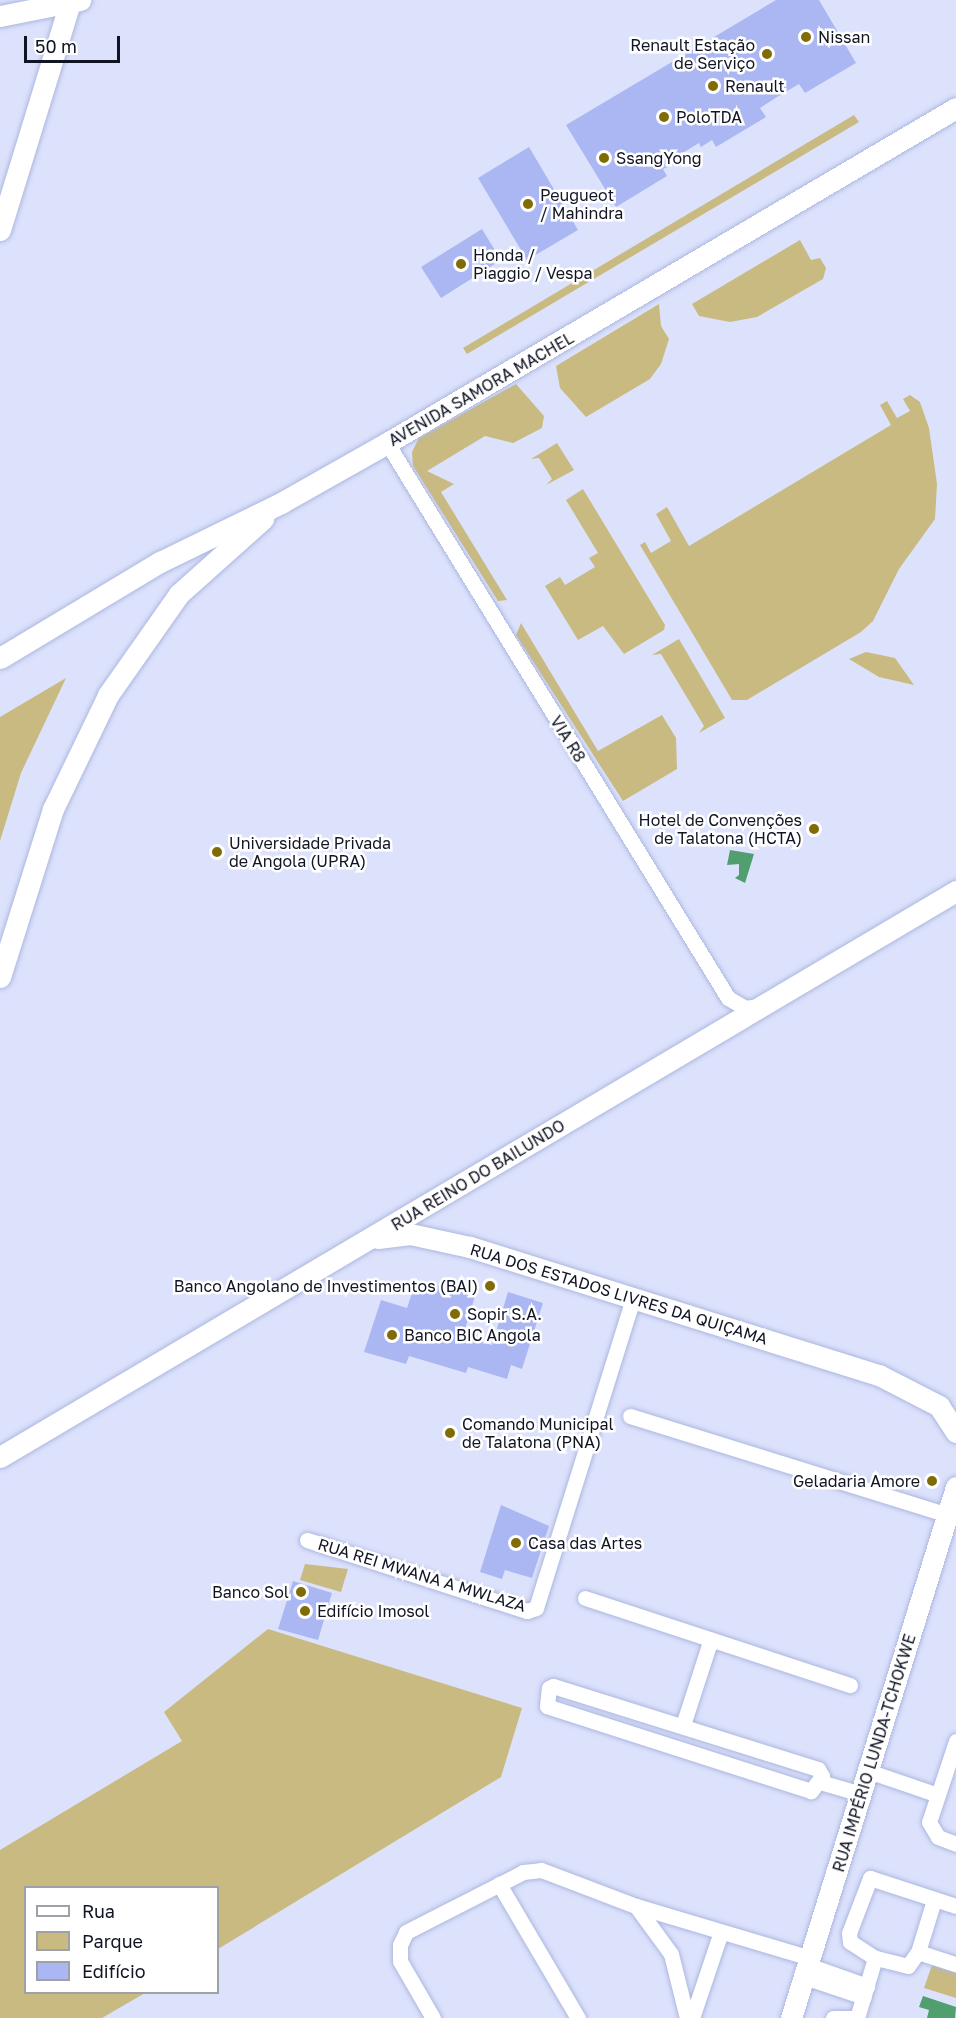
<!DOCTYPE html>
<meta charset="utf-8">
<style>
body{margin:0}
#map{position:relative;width:956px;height:2018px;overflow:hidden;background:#dce2fc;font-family:"Golos Text",sans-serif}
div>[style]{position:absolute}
.green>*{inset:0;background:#c9ba81}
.water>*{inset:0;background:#519f6f}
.building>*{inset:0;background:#abb7f2}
.roads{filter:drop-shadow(0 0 2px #adb7e0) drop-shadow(0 0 2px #adb7e0)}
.street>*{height:15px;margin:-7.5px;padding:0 7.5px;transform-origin:7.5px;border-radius:7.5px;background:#fff}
.secondary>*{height:21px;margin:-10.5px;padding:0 10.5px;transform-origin:10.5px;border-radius:10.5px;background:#fff}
.dots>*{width:16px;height:16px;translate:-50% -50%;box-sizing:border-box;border:3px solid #fff;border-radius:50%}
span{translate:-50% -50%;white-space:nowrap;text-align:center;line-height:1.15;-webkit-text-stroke:5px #fff;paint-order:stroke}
.poi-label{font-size:16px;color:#111423}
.left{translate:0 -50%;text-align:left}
.right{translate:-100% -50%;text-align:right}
.street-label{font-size:16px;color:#111423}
.legend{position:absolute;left:24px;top:1886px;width:195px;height:108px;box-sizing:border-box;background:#fff;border:2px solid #a0a1a7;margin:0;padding:8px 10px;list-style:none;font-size:18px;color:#111423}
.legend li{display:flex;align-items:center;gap:12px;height:30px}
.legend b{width:30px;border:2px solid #a0a1a7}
.scale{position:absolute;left:24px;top:36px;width:96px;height:27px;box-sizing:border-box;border:3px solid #111423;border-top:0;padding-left:8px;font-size:18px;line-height:21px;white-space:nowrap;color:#111423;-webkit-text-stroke:4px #fff;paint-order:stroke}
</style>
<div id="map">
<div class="green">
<i style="clip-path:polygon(854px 115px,859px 122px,467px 354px,463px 348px)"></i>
<i style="clip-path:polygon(800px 240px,811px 260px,820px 258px,826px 268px,823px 279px,757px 317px,730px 322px,699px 316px,692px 304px)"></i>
<i style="clip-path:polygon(659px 304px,661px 326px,669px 339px,661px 364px,650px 379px,586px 417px,560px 388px,556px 366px)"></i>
<i style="clip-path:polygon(516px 384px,544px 416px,542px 428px,513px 443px,485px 436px,427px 471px,454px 484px,441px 492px,507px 600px,498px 601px,413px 466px,412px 452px,419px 438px)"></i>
<i style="clip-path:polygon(910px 395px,920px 402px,929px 428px,937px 484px,935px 519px,899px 569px,873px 621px,861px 632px,747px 700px,732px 700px,640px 545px,645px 542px,651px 553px,671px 541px,656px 514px,667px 507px,689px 546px,891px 425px,880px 405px,887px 401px,897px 418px,910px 411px,903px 399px)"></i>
<i style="clip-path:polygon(557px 443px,574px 470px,546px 485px,552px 479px,539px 458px,531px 459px)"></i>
<i style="clip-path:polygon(583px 489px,665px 625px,664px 630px,624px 654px,603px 626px,578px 640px,545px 586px,560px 577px,565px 585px,595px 567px,589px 558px,598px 553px,566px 500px)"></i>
<i style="clip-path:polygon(521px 623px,598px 751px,662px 715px,676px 738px,677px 769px,623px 801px,516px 635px)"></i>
<i style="clip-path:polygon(679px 639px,725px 718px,699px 733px,704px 726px,661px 654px,652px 655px)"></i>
<i style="clip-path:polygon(866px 652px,895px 658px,914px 685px,879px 677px,849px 659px)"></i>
<i style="clip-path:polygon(66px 678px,21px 773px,0 841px,0 717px)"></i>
<i style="clip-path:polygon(305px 1564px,348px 1569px,341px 1592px,300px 1580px)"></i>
<i style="clip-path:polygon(268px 1629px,522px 1708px,501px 1777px,218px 1949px,218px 1888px,26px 1888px,26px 1992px,145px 1993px,102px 2018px,0 2018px,0 1850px,182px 1741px,164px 1712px)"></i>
<i style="clip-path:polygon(932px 1965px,956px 1973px,956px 1998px,924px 1988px)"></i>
</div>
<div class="water">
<i style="clip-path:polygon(730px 850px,754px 854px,745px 883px,735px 878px,739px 875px,739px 864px,727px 865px)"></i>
<i style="clip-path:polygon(923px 1996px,956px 2007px,955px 2018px,927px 2018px,929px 2010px,919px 2007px)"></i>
</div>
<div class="building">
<i style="clip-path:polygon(776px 0,819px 0,856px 63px,805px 93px,799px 84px,777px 97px,760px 108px,766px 117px,716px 147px,712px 140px,701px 147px,699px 143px,671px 160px,674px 164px,663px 169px,667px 176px,616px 207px,566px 125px)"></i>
<i style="clip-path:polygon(529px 147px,578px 230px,527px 260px,478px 178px)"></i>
<i style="clip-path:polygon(482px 229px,501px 260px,441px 298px,421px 267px)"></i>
<i style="clip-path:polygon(416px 1281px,476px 1293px,463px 1336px,492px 1345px,508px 1292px,543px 1303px,522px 1369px,511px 1365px,507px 1379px,468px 1367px,466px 1373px,409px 1356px,406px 1364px,364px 1352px,381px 1300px,407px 1308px)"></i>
<i style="clip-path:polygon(501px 1505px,549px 1526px,532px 1578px,505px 1570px,502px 1579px,480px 1572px)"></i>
<i style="clip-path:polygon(293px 1581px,332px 1593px,318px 1640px,278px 1629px)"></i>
</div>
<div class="roads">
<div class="street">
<i style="left:387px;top:443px;width:651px;rotate:58.43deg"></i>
<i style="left:728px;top:998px;width:20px;rotate:30deg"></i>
<i style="left:745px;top:1008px;width:15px;rotate:-8deg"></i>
<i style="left:630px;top:1416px;width:332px;rotate:17.3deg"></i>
<i style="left:307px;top:1540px;width:231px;rotate:17.9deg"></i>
<i style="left:527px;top:1611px;width:9px;rotate:-18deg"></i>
<i style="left:536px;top:1608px;width:325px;rotate:-72.6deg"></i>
<i style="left:585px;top:1598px;width:279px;rotate:18.2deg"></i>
<i style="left:553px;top:1686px;width:278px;rotate:17.4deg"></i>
<i style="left:818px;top:1769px;width:8px;rotate:60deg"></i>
<i style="left:822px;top:1776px;width:19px;rotate:126deg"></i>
<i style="left:811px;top:1791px;width:277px;rotate:-162.2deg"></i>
<i style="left:547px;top:1706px;width:18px;rotate:-84deg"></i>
<i style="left:549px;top:1688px;width:4px;rotate:-27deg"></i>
<i style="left:683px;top:1725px;width:90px;rotate:-72deg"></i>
<i style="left:956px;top:1741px;width:85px;rotate:108.4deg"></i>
<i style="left:929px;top:1822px;width:17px;rotate:59deg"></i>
<i style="left:938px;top:1837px;width:19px;rotate:21deg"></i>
<i style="left:868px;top:1771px;width:71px;rotate:18.9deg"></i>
<i style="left:820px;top:1782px;width:43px;rotate:16.3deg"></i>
<i style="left:499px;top:1884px;width:156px;rotate:59.5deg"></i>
<i style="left:934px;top:1900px;width:54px;rotate:107.1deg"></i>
<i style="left:918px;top:1952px;width:17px;rotate:126deg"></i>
<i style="left:908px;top:1966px;width:34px;rotate:-166deg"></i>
<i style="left:875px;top:1958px;width:30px;rotate:-147deg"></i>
<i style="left:850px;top:1942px;width:9px;rotate:-96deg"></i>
<i style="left:849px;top:1933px;width:59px;rotate:-69.1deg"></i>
<i style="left:870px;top:1878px;width:90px;rotate:18deg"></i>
<i style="left:636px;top:1906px;width:59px;rotate:53.9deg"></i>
<i style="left:671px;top:1954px;width:66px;rotate:76deg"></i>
<i style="left:918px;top:1952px;width:40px;rotate:18deg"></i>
<i style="left:808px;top:1965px;width:63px;rotate:19.6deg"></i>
<i style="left:804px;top:1977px;width:63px;rotate:18.4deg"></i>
<i style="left:433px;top:2018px;width:66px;rotate:-120.1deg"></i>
<i style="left:400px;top:1961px;width:16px;rotate:-90deg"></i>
<i style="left:400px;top:1945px;width:14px;rotate:-65deg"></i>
<i style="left:406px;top:1932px;width:131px;rotate:-27.1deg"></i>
<i style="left:523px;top:1872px;width:18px;rotate:-6deg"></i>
<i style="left:541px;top:1870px;width:102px;rotate:20.8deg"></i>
<i style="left:636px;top:1906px;width:182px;rotate:16.6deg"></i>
<i style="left:692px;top:2018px;width:91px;rotate:-71.4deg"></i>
<i style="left:833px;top:2018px;width:19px"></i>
<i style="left:857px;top:2018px;width:63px;rotate:-73.3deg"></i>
</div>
<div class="secondary">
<i style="left:0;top:16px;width:82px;rotate:-11.3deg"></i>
<i style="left:0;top:230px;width:239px;rotate:-72.9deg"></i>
<i style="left:0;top:658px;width:187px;rotate:-31deg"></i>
<i style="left:160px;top:562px;width:135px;rotate:-26deg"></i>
<i style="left:281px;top:503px;width:122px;rotate:-29.5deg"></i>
<i style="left:387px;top:443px;width:660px;rotate:-30.49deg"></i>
<i style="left:0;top:977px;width:176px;rotate:-72.5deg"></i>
<i style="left:53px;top:809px;width:127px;rotate:-64.2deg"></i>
<i style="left:108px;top:695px;width:123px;rotate:-54.9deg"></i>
<i style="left:179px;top:594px;width:113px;rotate:-41.8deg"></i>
<i style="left:378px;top:1238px;width:32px;rotate:-7deg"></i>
<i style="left:410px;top:1234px;width:61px;rotate:12.2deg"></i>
<i style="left:470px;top:1247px;width:429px;rotate:17.4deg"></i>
<i style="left:879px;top:1375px;width:68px;rotate:27.3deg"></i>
<i style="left:939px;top:1406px;width:31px;rotate:57deg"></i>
<i style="left:0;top:1457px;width:1111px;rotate:-30.63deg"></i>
<i style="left:791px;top:2018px;width:556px;rotate:-72.74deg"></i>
</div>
</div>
<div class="dots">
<i style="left:806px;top:37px;background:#806b04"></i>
<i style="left:767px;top:54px;background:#806b04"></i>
<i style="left:713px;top:86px;background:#806b04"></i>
<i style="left:664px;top:117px;background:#806b04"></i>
<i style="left:604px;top:158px;background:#806b04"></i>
<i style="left:528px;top:204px;background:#806b04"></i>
<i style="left:461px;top:264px;background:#806b04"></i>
<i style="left:814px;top:829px;background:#806b04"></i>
<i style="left:217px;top:852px;background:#806b04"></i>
<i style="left:490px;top:1286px;background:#806b04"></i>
<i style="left:455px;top:1314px;background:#806b04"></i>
<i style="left:392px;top:1335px;background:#806b04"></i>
<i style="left:450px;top:1433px;background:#806b04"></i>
<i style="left:932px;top:1481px;background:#806b04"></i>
<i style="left:516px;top:1543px;background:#806b04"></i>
<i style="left:301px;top:1592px;background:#806b04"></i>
<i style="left:305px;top:1611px;background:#806b04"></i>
</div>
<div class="poi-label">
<span class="left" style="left:818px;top:37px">Nissan</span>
<span class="right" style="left:755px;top:54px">Renault Estação<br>de Serviço</span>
<span class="left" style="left:725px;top:86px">Renault</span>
<span class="left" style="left:676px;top:117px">PoloTDA</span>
<span class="left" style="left:616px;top:158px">SsangYong</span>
<span class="left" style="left:540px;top:204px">Peugueot<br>/ Mahindra</span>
<span class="left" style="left:473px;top:264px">Honda /<br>Piaggio / Vespa</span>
<span class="right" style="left:802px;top:829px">Hotel de Convenções<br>de Talatona (HCTA)</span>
<span class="left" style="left:229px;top:852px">Universidade Privada<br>de Angola (UPRA)</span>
<span class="right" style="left:478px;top:1286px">Banco Angolano de Investimentos (BAI)</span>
<span class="left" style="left:467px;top:1314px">Sopir S.A.</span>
<span class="left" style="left:404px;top:1335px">Banco BIC Angola</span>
<span class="left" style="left:462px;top:1433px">Comando Municipal<br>de Talatona (PNA)</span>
<span class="right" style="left:920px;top:1481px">Geladaria Amore</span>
<span class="left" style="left:528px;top:1543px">Casa das Artes</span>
<span class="right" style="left:289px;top:1592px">Banco Sol</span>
<span class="left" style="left:317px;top:1611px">Edifício Imosol</span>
</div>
<div class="street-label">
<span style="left:481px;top:389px;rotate:-30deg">AVENIDA SAMORA MACHEL</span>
<span style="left:568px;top:739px;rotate:58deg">VIA R8</span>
<span style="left:478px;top:1175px;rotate:-31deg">RUA REINO DO BAILUNDO</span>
<span style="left:619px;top:1294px;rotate:17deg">RUA DOS ESTADOS LIVRES DA QUIÇAMA</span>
<span style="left:422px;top:1575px;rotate:17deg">RUA REI MWANA A MWLAZA</span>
<span style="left:874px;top:1753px;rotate:-73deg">RUA IMPÉRIO LUNDA-TCHOKWE</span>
</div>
<ul class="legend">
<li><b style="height:8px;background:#fff"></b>Rua</li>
<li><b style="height:16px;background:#c9ba81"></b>Parque</li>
<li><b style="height:16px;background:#abb7f2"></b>Edifício</li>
</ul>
<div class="scale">50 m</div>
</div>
